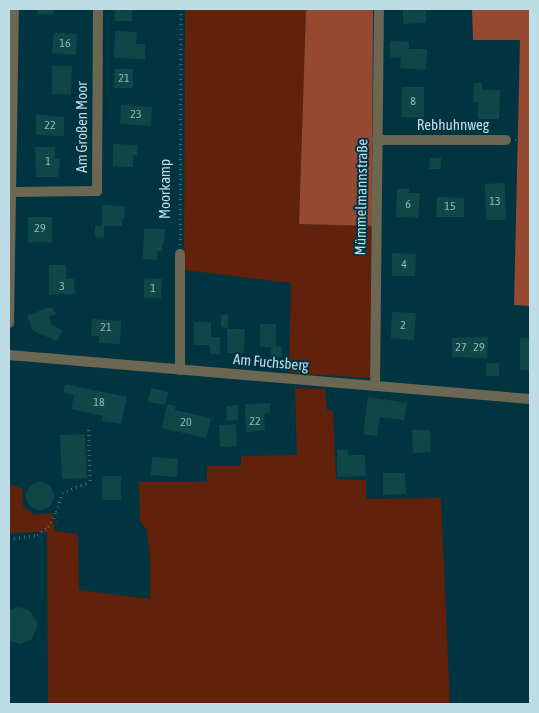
<!DOCTYPE html>
<meta charset="utf-8">
<style>
body{margin:0}
#map{position:relative;width:539px;height:713px;overflow:hidden;background:#003441;font-family:"Asap Condensed",sans-serif}
div>[style]{position:absolute}
.green>*{inset:0;background:#61210b}
.forest>*{inset:0;background:#944930}
.building>*{inset:0;background:#0f4749}
.round{border-radius:50%}
.path>*{height:2.5px;margin-top:-1.25px;transform-origin:0;background:repeating-linear-gradient(90deg,#3c6a75 0 1px,transparent 0 5px)}
.minor>*{height:10px;margin:-5px;padding:0 5px;transform-origin:5px;border-radius:5px;background:#6b6752}
span{translate:-50% -50%;white-space:nowrap;text-align:center;line-height:1.15;-webkit-text-stroke:4px #003441;paint-order:stroke}
.number-label{font-size:12px;color:#92b7be}
.number-label span{-webkit-text-stroke-width:0}
.street-label{font-size:15px;color:#bddce5}
.frame{position:absolute;inset:0;border:10px solid #bddce5;pointer-events:none}
</style>
<div id="map">
<div class="green">
<i style="clip-path:polygon(185px 9px,306px 9px,299px 224px,372px 226px,370px 378px,289px 373px,291px 283px,184px 270px)"></i>
<i style="clip-path:polygon(295px 388px,325px 389px,327px 410px,333px 411px,336px 479px,366px 480px,366px 499px,441px 498px,450px 704px,48px 704px,47px 532px,9px 533px,9px 485px,22px 488px,23px 506px,34px 515px,52px 513px,55px 531px,78px 534px,79px 590px,150px 599px,150px 557px,146px 528px,140px 522px,139px 482px,207px 482px,207px 466px,241px 466px,241px 456px,297px 455px)"></i>
</div>
<div class="forest">
<i style="clip-path:polygon(306px 9px,373px 9px,372px 226px,299px 224px)"></i>
<i style="clip-path:polygon(472px 9px,530px 9px,530px 306px,514px 305px,520px 40px,473px 40px)"></i>
</div>
<div class="building">
<i style="clip-path:polygon(38px 9px,53px 9px,53px 15px,37px 14px)"></i>
<i style="clip-path:polygon(115px 9px,132px 9px,132px 21px,114px 21px)"></i>
<i style="clip-path:polygon(403px 9px,426px 9px,426px 23px,403px 24px)"></i>
<i style="clip-path:polygon(115px 31px,137px 32px,136px 44px,145px 44px,145px 59px,114px 58px)"></i>
<i style="clip-path:polygon(54px 33px,77px 34px,76px 55px,52px 53px)"></i>
<i style="clip-path:polygon(390px 41px,409px 42px,409px 49px,427px 49px,426px 70px,400px 68px,401px 58px,390px 57px)"></i>
<i style="clip-path:polygon(52px 66px,72px 66px,71px 94px,52px 94px)"></i>
<i style="clip-path:polygon(114px 69px,133px 69px,133px 88px,114px 88px)"></i>
<i style="clip-path:polygon(474px 83px,482px 83px,482px 90px,500px 90px,499px 119px,478px 119px,478px 102px,473px 102px)"></i>
<i style="clip-path:polygon(402px 87px,424px 87px,424px 118px,401px 117px)"></i>
<i style="clip-path:polygon(121px 105px,152px 107px,151px 126px,120px 124px)"></i>
<i style="clip-path:polygon(36px 114px,64px 117px,64px 136px,36px 135px)"></i>
<i style="clip-path:polygon(113px 144px,138px 145px,137px 155px,133px 155px,133px 167px,113px 166px)"></i>
<i style="clip-path:polygon(35px 147px,55px 147px,55px 159px,60px 159px,58px 177px,36px 177px)"></i>
<i style="clip-path:polygon(430px 158px,441px 158px,441px 169px,429px 169px)"></i>
<i style="clip-path:polygon(505px 183px,506px 220px,486px 220px,485px 184px)"></i>
<i style="clip-path:polygon(397px 189px,409px 189px,409px 193px,420px 193px,418px 218px,396px 217px)"></i>
<i style="clip-path:polygon(437px 197px,464px 198px,464px 217px,436px 217px)"></i>
<i style="clip-path:polygon(102px 205px,125px 206px,124px 218px,122px 218px,122px 226px,104px 226px,104px 238px,95px 237px,95px 226px,102px 226px)"></i>
<i style="clip-path:polygon(28px 217px,52px 217px,52px 242px,28px 242px)"></i>
<i style="clip-path:polygon(144px 229px,165px 229px,164px 243px,162px 243px,162px 251px,157px 251px,157px 260px,143px 259px)"></i>
<i style="clip-path:polygon(392px 253px,416px 254px,415px 276px,392px 276px)"></i>
<i style="clip-path:polygon(49px 265px,66px 265px,66px 279px,74px 279px,75px 294px,49px 295px)"></i>
<i style="clip-path:polygon(144px 278px,162px 279px,161px 298px,144px 298px)"></i>
<i style="clip-path:polygon(46px 308px,53px 308px,56px 314px,49px 317px,52px 325px,63px 330px,57px 341px,33px 331px,27px 316px)"></i>
<i style="clip-path:polygon(392px 312px,416px 313px,414px 340px,391px 338px)"></i>
<i style="clip-path:polygon(228px 314px,228px 328px,221px 327px,221px 315px)"></i>
<i style="clip-path:polygon(92px 319px,121px 321px,120px 344px,99px 343px,99px 336px,91px 336px)"></i>
<i style="clip-path:polygon(194px 322px,211px 322px,211px 337px,220px 337px,220px 354px,210px 354px,210px 345px,194px 345px)"></i>
<i style="clip-path:polygon(260px 324px,276px 324px,276px 347px,282px 347px,282px 357px,271px 357px,271px 347px,260px 347px)"></i>
<i style="clip-path:polygon(227px 329px,245px 329px,244px 353px,227px 353px)"></i>
<i style="clip-path:polygon(488px 337px,487px 358px,452px 357px,452px 338px)"></i>
<i style="clip-path:polygon(520px 338px,530px 338px,530px 370px,520px 370px)"></i>
<i style="clip-path:polygon(486px 363px,499px 363px,499px 376px,486px 376px)"></i>
<i style="clip-path:polygon(65px 384px,127px 397px,121px 424px,102px 421px,103px 416px,71px 409px,74px 395px,63px 393px)"></i>
<i style="clip-path:polygon(151px 388px,168px 392px,165px 405px,148px 402px)"></i>
<i style="clip-path:polygon(368px 397px,407px 403px,404px 420px,380px 417px,377px 436px,363px 434px)"></i>
<i style="clip-path:polygon(270px 403px,270px 413px,264px 414px,265px 430px,246px 432px,245px 404px)"></i>
<i style="clip-path:polygon(167px 404px,176px 406px,175px 410px,211px 418px,206px 438px,162px 428px)"></i>
<i style="clip-path:polygon(238px 405px,238px 420px,227px 421px,226px 406px)"></i>
<i style="clip-path:polygon(236px 424px,237px 446px,220px 447px,219px 425px)"></i>
<i style="clip-path:polygon(412px 430px,430px 430px,431px 452px,413px 453px)"></i>
<i style="clip-path:polygon(85px 434px,87px 478px,62px 479px,60px 435px)"></i>
<i style="clip-path:polygon(337px 450px,348px 450px,348px 455px,365px 455px,366px 476px,337px 477px)"></i>
<i style="clip-path:polygon(152px 457px,178px 459px,177px 477px,151px 475px)"></i>
<i style="clip-path:polygon(383px 473px,405px 473px,406px 494px,383px 495px)"></i>
<i style="clip-path:polygon(102px 476px,121px 476px,121px 500px,102px 500px)"></i>
<i class="round" style="left:26px;top:482px;width:28px;height:28px"></i>
<i style="clip-path:polygon(18px 607px,30px 611px,37px 622px,37px 628px,31px 640px,20px 644px,9px 641px,9px 610px)"></i>
</div>
<div class="path">
<i style="left:515px;top:140px;width:15px"></i>
<i style="left:180px;top:245px;width:236px;rotate:-89.8deg"></i>
<i style="left:9px;top:539px;width:28px;rotate:-8deg"></i>
<i style="left:37px;top:535px;width:14px;rotate:-36deg"></i>
<i style="left:48px;top:527px;width:17px;rotate:-62deg"></i>
<i style="left:56px;top:512px;width:20px;rotate:-72deg"></i>
<i style="left:62px;top:493px;width:30px;rotate:-23deg"></i>
<i style="left:90px;top:481px;width:54px;rotate:-92.1deg"></i>
</div>
<div class="minor">
<i style="left:377px;top:140px;width:129px"></i>
<i style="left:12px;top:192px;width:85px;rotate:-0.7deg"></i>
<i style="left:97px;top:191px;width:182px;rotate:-89.7deg"></i>
<i style="left:9px;top:323px;width:314px;rotate:-89.1deg"></i>
<i style="left:9px;top:355px;width:523px;rotate:4.83deg"></i>
<i style="left:180px;top:370px;width:116px;rotate:-90deg"></i>
<i style="left:375px;top:386px;width:377px;rotate:-89.4deg"></i>
</div>
<div class="number-label">
<span style="left:65px;top:44px">16</span>
<span style="left:124px;top:79px">21</span>
<span style="left:413px;top:102px">8</span>
<span style="left:136px;top:115px">23</span>
<span style="left:50px;top:126px">22</span>
<span style="left:48px;top:162px">1</span>
<span style="left:495px;top:202px">13</span>
<span style="left:408px;top:205px">6</span>
<span style="left:450px;top:207px">15</span>
<span style="left:40px;top:229px">29</span>
<span style="left:404px;top:265px">4</span>
<span style="left:62px;top:287px">3</span>
<span style="left:153px;top:289px">1</span>
<span style="left:403px;top:326px">2</span>
<span style="left:106px;top:328px">21</span>
<span style="left:461px;top:348px">27</span>
<span style="left:479px;top:348px">29</span>
<span style="left:99px;top:403px">18</span>
<span style="left:255px;top:422px">22</span>
<span style="left:186px;top:423px">20</span>
</div>
<div class="street-label">
<span style="left:453px;top:125px">Rebhuhnweg</span>
<span style="left:82px;top:127px;rotate:-90deg">Am Großen Moor</span>
<span style="left:165px;top:189px;rotate:-90deg">Moorkamp</span>
<span style="left:361px;top:197px;rotate:-89deg">Mümmelmannstraße</span>
<span style="left:271px;top:362px;rotate:5deg">Am Fuchsberg</span>
</div>
<div class="frame"></div>
</div>
